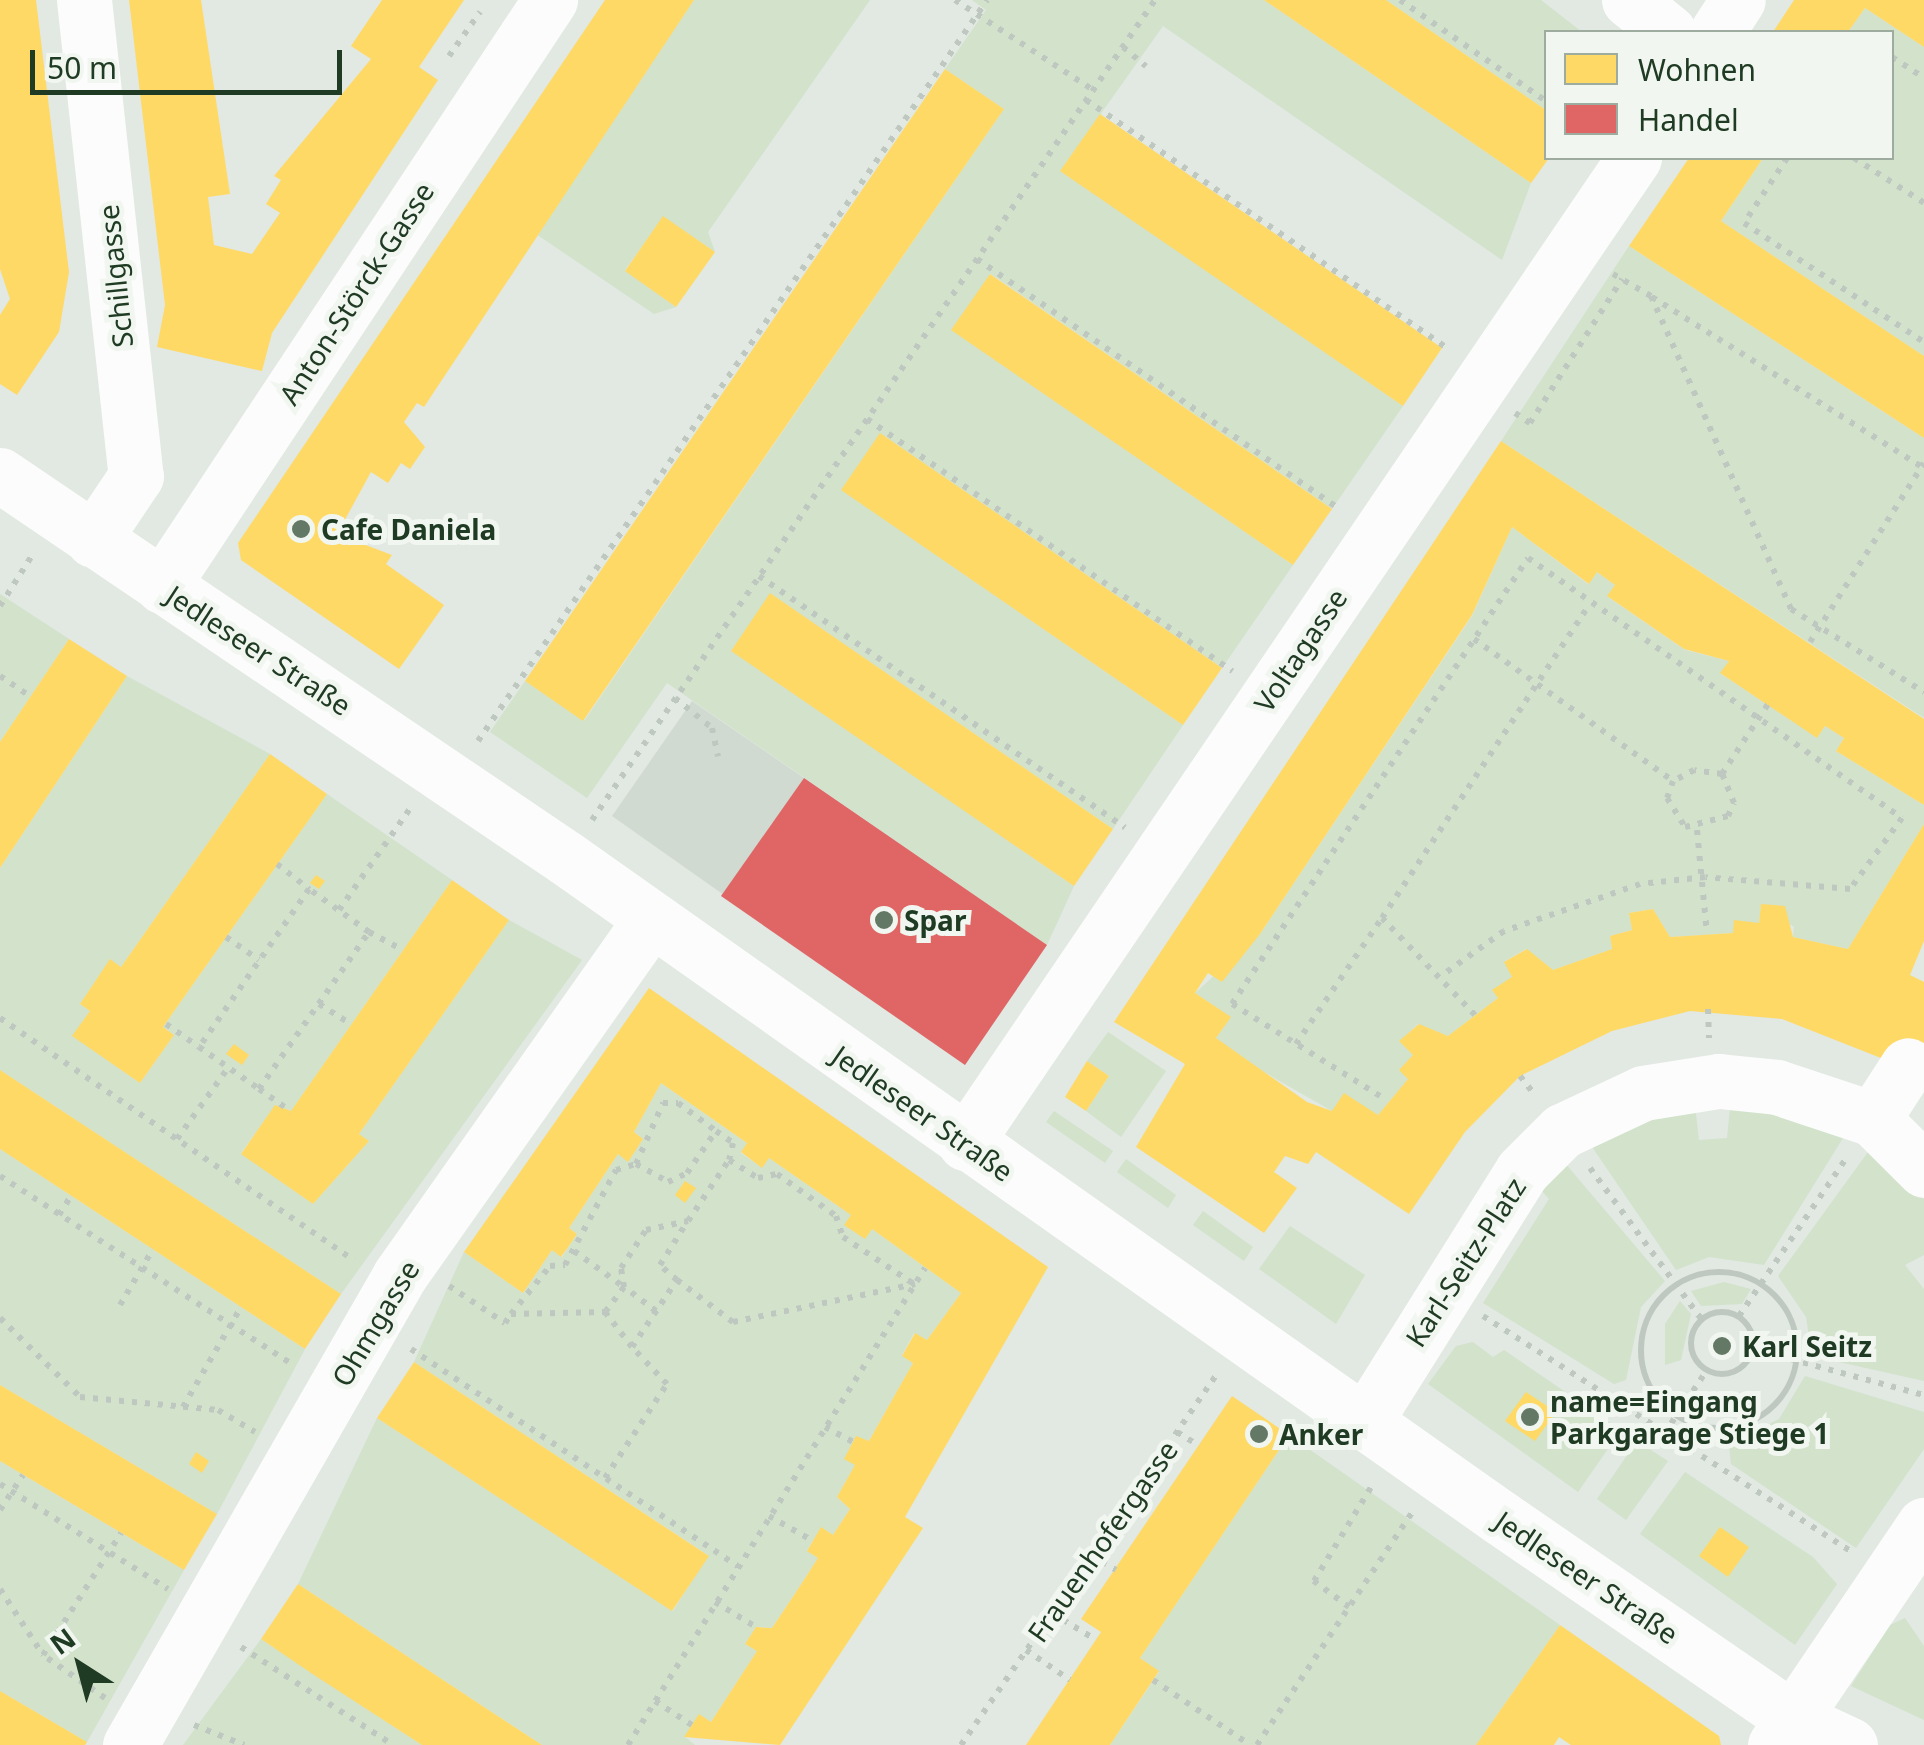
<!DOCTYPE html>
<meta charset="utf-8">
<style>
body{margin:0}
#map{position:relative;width:1924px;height:1745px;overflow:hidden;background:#e2e8e2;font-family:"Noto Sans",sans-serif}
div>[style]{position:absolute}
.built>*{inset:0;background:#d1dad0}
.green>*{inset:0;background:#d2e2cb}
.homes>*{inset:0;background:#ffd966}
.shops>*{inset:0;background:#e06666}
.path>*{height:6px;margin-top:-3px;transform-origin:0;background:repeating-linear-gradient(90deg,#bfc8c0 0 5px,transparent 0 13px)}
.path>.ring{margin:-3px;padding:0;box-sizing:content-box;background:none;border:6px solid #bfc8c0;border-radius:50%}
.minor>*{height:55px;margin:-27.5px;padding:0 27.5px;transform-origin:27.5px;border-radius:27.5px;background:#fbfcfb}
.dots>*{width:28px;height:28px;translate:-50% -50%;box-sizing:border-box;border:5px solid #f1f7f0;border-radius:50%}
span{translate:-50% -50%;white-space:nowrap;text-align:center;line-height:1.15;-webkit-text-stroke:10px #f1f7f0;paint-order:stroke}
.street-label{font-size:28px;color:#203b23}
.poi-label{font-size:28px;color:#203b23;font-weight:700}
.left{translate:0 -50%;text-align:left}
.legend{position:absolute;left:1544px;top:30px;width:350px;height:130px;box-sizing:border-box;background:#f1f7f0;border:2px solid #9dac9e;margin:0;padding:12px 18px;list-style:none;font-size:30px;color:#203b23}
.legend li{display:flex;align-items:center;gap:20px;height:50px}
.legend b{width:50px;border:2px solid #9dac9e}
.north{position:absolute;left:30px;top:1615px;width:100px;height:100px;-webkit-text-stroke:8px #f1f7f0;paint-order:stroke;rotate:324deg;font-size:28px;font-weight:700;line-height:40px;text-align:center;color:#203b23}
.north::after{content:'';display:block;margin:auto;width:35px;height:45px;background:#203b23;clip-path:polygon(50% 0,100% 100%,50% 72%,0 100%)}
.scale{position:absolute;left:30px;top:50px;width:312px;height:45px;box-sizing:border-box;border:5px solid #203b23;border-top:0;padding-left:12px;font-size:30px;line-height:35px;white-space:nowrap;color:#203b23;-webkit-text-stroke:8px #f1f7f0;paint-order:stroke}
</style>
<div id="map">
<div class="built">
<i style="clip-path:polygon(692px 701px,1047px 945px,965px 1065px,612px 816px)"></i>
</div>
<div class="green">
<i style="clip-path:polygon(694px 0,870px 0,708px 232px,715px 252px,663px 217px,625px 270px,676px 307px,654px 314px,536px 234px)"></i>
<i style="clip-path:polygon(972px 0,1264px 0,1531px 183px,1502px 260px,1163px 26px,1061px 170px,1403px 406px,1332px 509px,991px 274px,952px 330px,1293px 565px,1222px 668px,881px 434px,842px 490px,1183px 725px,1113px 829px,771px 594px,732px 650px,1074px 886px,1047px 945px,667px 683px,587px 798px,490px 732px,525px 681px,584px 721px,1004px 109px,945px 69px,986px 10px)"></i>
<i style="clip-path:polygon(1386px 0,1541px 0,1582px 32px,1546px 32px,1546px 110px)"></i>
<i style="clip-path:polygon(1865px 8px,1924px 47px,1924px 356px,1721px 221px,1763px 158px,1892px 158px,1892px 32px,1848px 32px)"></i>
<i style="clip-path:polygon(1629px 246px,1924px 438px,1924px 718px,1501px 441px)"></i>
<i style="clip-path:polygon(1512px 527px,1588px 584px,1597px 572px,1615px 585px,1608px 597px,1685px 650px,1729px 661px,1721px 674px,1817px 737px,1825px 726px,1844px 738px,1836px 751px,1924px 805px,1924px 824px,1848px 949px,1793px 937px,1794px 927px,1761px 905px,1759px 923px,1733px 933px,1670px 937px,1653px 909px,1629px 913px,1632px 930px,1610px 936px,1612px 949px,1553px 970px,1526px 949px,1505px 961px,1512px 977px,1498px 998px,1448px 1036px,1418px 1024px,1400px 1041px,1413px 1055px,1408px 1079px,1378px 1115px,1332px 1111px,1238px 1057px,1216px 1038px,1230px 1017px,1195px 993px,1260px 934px,1472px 616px)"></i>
<i style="clip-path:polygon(0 594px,69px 639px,0 742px)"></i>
<i style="clip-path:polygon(127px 676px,270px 754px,121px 967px,110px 960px,80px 1004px,90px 1011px,73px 1036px,140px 1083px,174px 1035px,163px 1027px,327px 794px,452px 880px,291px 1111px,275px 1106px,241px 1153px,313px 1204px,368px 1142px,359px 1134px,509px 920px,582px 960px,341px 1294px,0 1070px,0 868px)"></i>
<i style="clip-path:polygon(1108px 1032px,1166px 1071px,1121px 1137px,1086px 1111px,1109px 1076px,1087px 1061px)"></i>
<i style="clip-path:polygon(661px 1083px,747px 1143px,741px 1153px,761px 1167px,769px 1158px,851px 1215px,845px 1225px,872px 1229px,961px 1293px,927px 1340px,914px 1333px,902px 1355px,913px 1363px,837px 1497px,850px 1509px,833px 1535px,821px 1528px,807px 1550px,818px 1558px,798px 1589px,772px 1628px,756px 1627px,745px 1644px,757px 1651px,711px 1722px,699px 1715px,685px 1737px,695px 1745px,542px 1745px,298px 1584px,377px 1418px,673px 1611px,708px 1555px,414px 1362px,464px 1252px,523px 1293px,552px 1250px,562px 1257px,577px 1234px,569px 1228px,618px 1154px,628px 1161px,643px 1139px,634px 1132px)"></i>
<i style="clip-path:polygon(1694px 1097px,1699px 1140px,1727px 1138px,1731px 1098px,1848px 1130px,1764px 1265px,1709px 1257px,1676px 1270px,1586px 1138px)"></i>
<i style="clip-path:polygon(1054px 1111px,1113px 1151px,1105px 1163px,1046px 1122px)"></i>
<i style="clip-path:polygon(1871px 1148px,1924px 1199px,1924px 1255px,1905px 1265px,1924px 1289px,1924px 1381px,1812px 1356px,1806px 1317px,1778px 1276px)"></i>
<i style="clip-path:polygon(0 1149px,305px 1349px,217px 1514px,0 1385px)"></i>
<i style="clip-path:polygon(1559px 1156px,1665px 1281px,1641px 1307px,1626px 1380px,1614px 1384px,1483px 1303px,1549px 1199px,1542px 1191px)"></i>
<i style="clip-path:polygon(1126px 1159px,1176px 1195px,1168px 1208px,1117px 1172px)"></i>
<i style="clip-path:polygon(1203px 1211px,1253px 1247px,1244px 1261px,1193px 1225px)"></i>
<i style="clip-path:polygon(1290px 1226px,1365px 1275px,1336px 1324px,1259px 1269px)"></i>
<i style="clip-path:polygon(1724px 1282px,1751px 1289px,1742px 1304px,1701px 1306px,1691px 1291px)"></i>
<i style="clip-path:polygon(1680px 1301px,1691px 1314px,1681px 1360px,1665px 1365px,1665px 1324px)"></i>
<i style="clip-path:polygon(1473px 1342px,1493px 1357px,1504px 1350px,1621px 1430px,1578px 1492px,1428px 1384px,1456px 1346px)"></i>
<i style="clip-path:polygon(1805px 1376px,1924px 1412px,1924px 1449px,1856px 1548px,1731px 1464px,1729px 1445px,1779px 1419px)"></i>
<i style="clip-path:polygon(1289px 1435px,1560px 1625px,1476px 1745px,1110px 1745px,1159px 1672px,1140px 1658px)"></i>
<i style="clip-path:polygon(1637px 1441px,1668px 1461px,1626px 1520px,1597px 1499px)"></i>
<i style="clip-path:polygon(0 1461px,184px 1570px,87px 1742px,0 1691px)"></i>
<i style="clip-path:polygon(1685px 1472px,1813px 1557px,1837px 1584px,1795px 1645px,1640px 1534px)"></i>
<i style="clip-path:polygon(1905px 1618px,1924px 1646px,1924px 1720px,1851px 1686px,1890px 1625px)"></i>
<i style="clip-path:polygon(261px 1639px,422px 1745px,183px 1745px)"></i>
</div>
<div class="homes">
<i style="clip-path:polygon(0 0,36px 0,69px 272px,59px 332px,17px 395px,0 384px,0 315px,10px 299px,0 269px)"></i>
<i style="clip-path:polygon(129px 0,201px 0,230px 194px,208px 197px,214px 245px,252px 254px,280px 213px,266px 204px,281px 180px,274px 176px,371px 59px,351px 46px,382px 0,464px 0,419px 67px,438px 80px,272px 333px,262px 371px,157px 347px,165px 305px)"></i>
<i style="clip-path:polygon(605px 0,694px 0,424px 407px,417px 403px,404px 422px,425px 447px,410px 469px,401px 463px,388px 483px,371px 472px,342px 525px,347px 538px,392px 555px,386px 564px,444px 605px,399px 669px,241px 560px,238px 543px)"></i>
<i style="clip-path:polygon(1264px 0,1386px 0,1546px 110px,1549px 158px,1531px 183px)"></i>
<i style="clip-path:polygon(1794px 0,1924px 0,1924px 47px,1865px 8px,1848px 32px,1773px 32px)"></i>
<i style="clip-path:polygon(945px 69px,1004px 109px,583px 721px,525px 681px)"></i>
<i style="clip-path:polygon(1100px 114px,1442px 348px,1403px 406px,1060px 171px)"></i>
<i style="clip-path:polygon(1689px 158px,1763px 158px,1721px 221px,1924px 356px,1924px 438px,1629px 246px)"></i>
<i style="clip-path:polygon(663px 216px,715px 252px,676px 307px,625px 271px)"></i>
<i style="clip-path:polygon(990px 274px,1332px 509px,1293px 565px,951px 330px)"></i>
<i style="clip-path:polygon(880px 433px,1222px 668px,1183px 725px,841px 490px)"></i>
<i style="clip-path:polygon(1501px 441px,1924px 719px,1924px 805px,1836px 751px,1844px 738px,1825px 726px,1817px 738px,1720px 673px,1729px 661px,1684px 649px,1607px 596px,1615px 585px,1597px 572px,1589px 584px,1512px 527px,1472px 615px,1260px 934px,1222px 982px,1208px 973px,1195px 993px,1231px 1017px,1216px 1038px,1307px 1102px,1332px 1111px,1344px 1093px,1378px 1115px,1408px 1079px,1399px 1070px,1413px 1055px,1399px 1041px,1419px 1024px,1448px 1036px,1498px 998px,1492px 990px,1512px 977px,1504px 962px,1527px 949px,1553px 970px,1612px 949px,1610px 936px,1632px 930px,1629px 913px,1653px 909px,1670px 937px,1733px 933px,1734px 920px,1759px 923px,1761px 904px,1785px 906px,1793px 937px,1848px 949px,1924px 824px,1924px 941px,1910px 975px,1924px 982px,1924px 1075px,1782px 1019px,1690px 1011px,1612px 1031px,1520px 1076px,1465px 1132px,1409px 1214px,1316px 1152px,1308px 1164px,1285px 1156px,1274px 1172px,1297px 1188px,1264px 1233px,1136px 1147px,1185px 1064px,1114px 1022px)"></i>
<i style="clip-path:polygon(770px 593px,1113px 829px,1074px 886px,731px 651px)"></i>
<i style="clip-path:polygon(69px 639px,127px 676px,0 868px,0 742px)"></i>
<i style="clip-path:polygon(270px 754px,327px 794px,163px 1027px,174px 1035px,140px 1083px,72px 1036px,90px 1011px,80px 1004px,110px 959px,121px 967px)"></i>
<i style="clip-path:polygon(316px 875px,325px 881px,319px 889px,310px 883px)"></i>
<i style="clip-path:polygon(452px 880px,509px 920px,359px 1134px,369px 1141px,313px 1204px,241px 1154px,275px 1105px,291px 1111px)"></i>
<i style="clip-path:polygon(649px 988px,1048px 1267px,905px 1517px,923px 1528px,780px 1745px,684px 1737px,699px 1714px,711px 1722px,757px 1651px,745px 1644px,756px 1627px,772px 1628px,798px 1589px,818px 1558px,807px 1551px,821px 1527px,833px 1535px,850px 1509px,837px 1497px,855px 1465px,844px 1459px,856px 1436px,869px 1441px,892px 1400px,913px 1363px,902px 1356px,915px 1333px,927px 1340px,961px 1293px,872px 1229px,865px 1239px,844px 1225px,851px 1215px,769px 1158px,762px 1168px,741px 1152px,747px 1143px,661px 1083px,634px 1132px,643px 1139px,628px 1162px,618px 1154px,569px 1228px,577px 1234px,569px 1246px,561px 1257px,552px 1250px,523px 1293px,464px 1252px)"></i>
<i style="clip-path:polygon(234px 1044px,249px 1055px,242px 1065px,226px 1054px)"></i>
<i style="clip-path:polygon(1087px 1061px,1109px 1076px,1086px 1111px,1065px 1097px)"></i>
<i style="clip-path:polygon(0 1070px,341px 1294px,305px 1349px,0 1149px)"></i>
<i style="clip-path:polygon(685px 1181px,696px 1188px,685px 1203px,675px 1195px)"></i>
<i style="clip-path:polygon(414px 1362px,709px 1556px,672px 1611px,377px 1418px)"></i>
<i style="clip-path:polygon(0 1385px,217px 1514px,184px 1570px,0 1461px)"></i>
<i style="clip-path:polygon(1526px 1392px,1556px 1412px,1535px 1441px,1505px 1421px)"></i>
<i style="clip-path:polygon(1232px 1396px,1289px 1435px,1140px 1658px,1159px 1671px,1110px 1745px,1026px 1745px,1101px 1632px,1081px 1619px)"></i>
<i style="clip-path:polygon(196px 1452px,209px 1461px,202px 1473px,189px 1464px)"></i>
<i style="clip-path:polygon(1720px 1527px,1749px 1547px,1728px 1577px,1699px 1556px)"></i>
<i style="clip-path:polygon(298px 1584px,484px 1707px,542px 1745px,422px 1745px,314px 1675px,261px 1639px)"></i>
<i style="clip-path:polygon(1560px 1625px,1719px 1736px,1721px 1745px,1571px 1745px,1559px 1737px,1554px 1745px,1476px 1745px)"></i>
<i style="clip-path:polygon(0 1691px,87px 1742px,85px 1745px,0 1745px)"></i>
</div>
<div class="shops">
<i style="clip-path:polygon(804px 778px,1047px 945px,965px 1065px,721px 896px)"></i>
</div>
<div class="path">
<i style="left:955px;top:0;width:165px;rotate:33.1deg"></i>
<i style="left:1400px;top:0;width:178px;rotate:34.7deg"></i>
<i style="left:1123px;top:47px;width:30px;rotate:40deg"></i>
<i style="left:449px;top:56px;width:54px;rotate:-54.8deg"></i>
<i style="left:1892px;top:57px;width:38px;rotate:33deg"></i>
<i style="left:1086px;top:100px;width:438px;rotate:34.5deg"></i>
<i style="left:1787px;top:158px;width:78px;rotate:123.5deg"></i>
<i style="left:1744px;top:223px;width:216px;rotate:33.5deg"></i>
<i style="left:1854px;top:158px;width:83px;rotate:32.7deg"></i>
<i style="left:977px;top:259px;width:439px;rotate:34.6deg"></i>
<i style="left:1613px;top:274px;width:44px;rotate:30.1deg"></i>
<i style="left:1651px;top:296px;width:343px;rotate:65.9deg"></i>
<i style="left:1791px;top:609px;width:157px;rotate:32deg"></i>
<i style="left:1652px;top:297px;width:321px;rotate:32.2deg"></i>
<i style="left:1515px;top:413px;width:18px;rotate:34deg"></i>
<i style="left:1530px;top:423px;width:171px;rotate:-57.4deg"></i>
<i style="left:867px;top:419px;width:444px;rotate:34.6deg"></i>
<i style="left:759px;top:576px;width:444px;rotate:34.5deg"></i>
<i style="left:0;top:606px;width:62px;rotate:-57.6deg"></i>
<i style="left:1474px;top:639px;width:244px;rotate:35.5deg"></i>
<i style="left:1673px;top:781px;width:18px;rotate:109deg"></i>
<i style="left:1667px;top:798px;width:34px;rotate:58deg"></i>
<i style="left:1685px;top:827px;width:44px;rotate:-14.3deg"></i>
<i style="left:1728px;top:816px;width:14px;rotate:-65deg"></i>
<i style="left:1734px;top:803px;width:31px;rotate:-112deg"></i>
<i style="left:1722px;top:774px;width:28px;rotate:-172deg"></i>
<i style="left:1694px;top:770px;width:24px;rotate:152deg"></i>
<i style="left:1810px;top:642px;width:212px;rotate:-57.5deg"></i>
<i style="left:0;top:676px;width:36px;rotate:34deg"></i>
<i style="left:675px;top:698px;width:48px;rotate:39deg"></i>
<i style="left:712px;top:728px;width:29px;rotate:78deg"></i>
<i style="left:478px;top:741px;width:899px;rotate:-55.51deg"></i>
<i style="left:1722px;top:774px;width:87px;rotate:-56.7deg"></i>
<i style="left:592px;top:820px;width:995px;rotate:-55.53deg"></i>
<i style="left:1697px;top:830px;width:103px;rotate:84.5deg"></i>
<i style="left:277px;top:864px;width:41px;rotate:38deg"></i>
<i style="left:339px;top:910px;width:126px;rotate:-55deg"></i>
<i style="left:369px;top:932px;width:38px;rotate:28deg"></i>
<i style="left:226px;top:937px;width:40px;rotate:34.9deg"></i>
<i style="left:319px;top:1004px;width:38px;rotate:32deg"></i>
<i style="left:1708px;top:1009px;width:29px;rotate:88deg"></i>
<i style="left:1475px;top:1015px;width:134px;rotate:-133.8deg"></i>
<i style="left:1382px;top:918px;width:373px;rotate:-56.5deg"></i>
<i style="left:0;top:1018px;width:429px;rotate:34.4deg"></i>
<i style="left:166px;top:1024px;width:40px;rotate:34.9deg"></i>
<i style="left:1296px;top:1044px;width:153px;rotate:-55.7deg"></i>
<i style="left:1520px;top:1076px;width:23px;rotate:52deg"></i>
<i style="left:259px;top:1089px;width:192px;rotate:-55deg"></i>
<i style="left:369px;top:932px;width:74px;rotate:-144.4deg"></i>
<i style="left:309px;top:889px;width:193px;rotate:124.8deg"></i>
<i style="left:199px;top:1047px;width:73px;rotate:35deg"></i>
<i style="left:259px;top:1089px;width:39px;rotate:35deg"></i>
<i style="left:1380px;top:1096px;width:174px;rotate:-148.1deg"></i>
<i style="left:1232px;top:1004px;width:535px;rotate:-56.43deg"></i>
<i style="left:1528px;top:558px;width:455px;rotate:34.8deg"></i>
<i style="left:1902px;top:818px;width:88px;rotate:126.2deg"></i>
<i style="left:1850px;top:889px;width:145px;rotate:-175.3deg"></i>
<i style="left:1705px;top:877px;width:65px;rotate:173.9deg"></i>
<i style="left:1640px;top:884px;width:144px;rotate:160.9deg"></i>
<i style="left:1504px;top:931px;width:77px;rotate:144.5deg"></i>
<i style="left:177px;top:1139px;width:87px;rotate:-54.3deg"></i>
<i style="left:636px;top:1164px;width:67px;rotate:-66.1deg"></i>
<i style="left:663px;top:1103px;width:15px"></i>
<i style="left:678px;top:1103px;width:47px;rotate:36.4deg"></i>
<i style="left:1590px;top:1168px;width:189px;rotate:53.6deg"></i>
<i style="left:0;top:1176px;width:349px;rotate:32.8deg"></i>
<i style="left:59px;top:1215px;width:22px;rotate:-58deg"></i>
<i style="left:574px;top:1251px;width:62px;rotate:35.8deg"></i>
<i style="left:624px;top:1287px;width:31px;rotate:127deg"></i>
<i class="ring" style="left:1641px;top:1272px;width:150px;height:150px"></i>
<i style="left:677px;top:1280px;width:23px;rotate:-139deg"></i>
<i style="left:660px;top:1265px;width:51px;rotate:-57.9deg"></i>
<i style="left:449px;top:1286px;width:67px;rotate:33.5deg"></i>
<i style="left:505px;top:1323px;width:11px;rotate:-56deg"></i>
<i style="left:511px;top:1314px;width:94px;rotate:-1.2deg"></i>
<i style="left:605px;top:1312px;width:44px;rotate:52.4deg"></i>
<i style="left:632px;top:1347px;width:81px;rotate:-56.1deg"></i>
<i style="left:677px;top:1280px;width:70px;rotate:36.9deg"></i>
<i style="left:733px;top:1322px;width:186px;rotate:-11.8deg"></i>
<i style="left:120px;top:1305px;width:65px;rotate:-59.5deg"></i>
<i style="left:656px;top:1311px;width:40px;rotate:-143deg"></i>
<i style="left:624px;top:1287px;width:19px;rotate:-99deg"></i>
<i style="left:621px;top:1268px;width:45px;rotate:-56.7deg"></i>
<i style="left:646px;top:1230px;width:43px;rotate:-12.1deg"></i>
<i style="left:688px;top:1221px;width:73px;rotate:-56.1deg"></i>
<i style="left:729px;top:1160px;width:34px;rotate:32deg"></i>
<i style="left:758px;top:1178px;width:19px;rotate:-12deg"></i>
<i style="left:777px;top:1174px;width:72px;rotate:35.4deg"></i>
<i style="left:836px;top:1216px;width:22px;rotate:72deg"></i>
<i style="left:843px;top:1237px;width:85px;rotate:33.5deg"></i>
<i class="ring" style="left:1691px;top:1312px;width:56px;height:56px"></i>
<i style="left:511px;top:1314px;width:62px;rotate:-50.9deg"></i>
<i style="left:550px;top:1266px;width:15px;rotate:-4deg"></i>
<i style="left:565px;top:1265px;width:108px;rotate:-61.8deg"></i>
<i style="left:616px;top:1170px;width:21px;rotate:-17deg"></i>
<i style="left:636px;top:1164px;width:37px;rotate:29deg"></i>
<i style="left:668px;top:1182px;width:21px;rotate:-25deg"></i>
<i style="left:687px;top:1173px;width:51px;rotate:-55.4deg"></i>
<i style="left:716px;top:1131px;width:21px;rotate:35deg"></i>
<i style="left:733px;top:1143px;width:17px;rotate:103deg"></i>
<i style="left:1483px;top:1316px;width:438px;rotate:32.6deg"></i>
<i style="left:1739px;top:1316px;width:189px;rotate:-55.8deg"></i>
<i style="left:0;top:1318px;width:112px;rotate:44.6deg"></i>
<i style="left:80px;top:1397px;width:139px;rotate:5.4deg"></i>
<i style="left:218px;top:1410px;width:43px;rotate:30.7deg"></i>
<i style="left:411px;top:1349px;width:392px;rotate:33.6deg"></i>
<i style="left:1753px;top:1349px;width:177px;rotate:15.1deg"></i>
<i style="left:183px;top:1407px;width:116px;rotate:-59.9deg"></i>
<i style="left:825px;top:1427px;width:32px;rotate:28deg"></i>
<i style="left:1177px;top:1432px;width:26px;rotate:32deg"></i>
<i style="left:1664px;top:1434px;width:77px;rotate:-56.1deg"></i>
<i style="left:605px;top:1478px;width:113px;rotate:-56.6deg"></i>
<i style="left:667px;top:1384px;width:51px;rotate:-133.4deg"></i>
<i style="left:0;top:1484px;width:198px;rotate:32deg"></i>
<i style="left:0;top:1510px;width:42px;rotate:-56.7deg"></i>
<i style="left:769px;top:1516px;width:51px;rotate:29.6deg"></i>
<i style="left:1091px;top:1555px;width:29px;rotate:31deg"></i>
<i style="left:0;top:1589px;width:79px;rotate:56.9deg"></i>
<i style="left:715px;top:1602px;width:48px;rotate:31.4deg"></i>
<i style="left:1349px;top:1607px;width:44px;rotate:-143.4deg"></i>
<i style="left:1314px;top:1581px;width:114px;rotate:-58.7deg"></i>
<i style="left:1052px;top:1613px;width:52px;rotate:31.5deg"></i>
<i style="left:241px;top:1647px;width:181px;rotate:32.8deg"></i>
<i style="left:1026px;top:1650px;width:53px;rotate:34.3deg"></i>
<i style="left:1153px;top:1680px;width:117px;rotate:33.8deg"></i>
<i style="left:105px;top:1698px;width:75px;rotate:-145.3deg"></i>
<i style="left:43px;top:1655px;width:145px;rotate:-57.4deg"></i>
<i style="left:655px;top:1701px;width:44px;rotate:33deg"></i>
<i style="left:194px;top:1725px;width:54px;rotate:21.8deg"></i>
<i style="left:628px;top:1745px;width:562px;rotate:-58.09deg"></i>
<i style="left:961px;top:1745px;width:449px;rotate:-55.4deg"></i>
<i style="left:1257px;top:1745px;width:279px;rotate:-56.3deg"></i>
</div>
<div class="minor">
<i style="left:84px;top:0;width:479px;rotate:83.8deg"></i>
<i style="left:136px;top:476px;width:77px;rotate:123.9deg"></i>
<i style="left:1629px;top:0;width:51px;rotate:38.7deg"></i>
<i style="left:1717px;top:32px;width:38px;rotate:-57deg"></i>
<i style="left:0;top:475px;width:683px;rotate:34.09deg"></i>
<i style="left:566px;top:858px;width:1144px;rotate:35.22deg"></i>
<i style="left:1501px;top:1518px;width:353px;rotate:34.5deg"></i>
<i style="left:1792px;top:1718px;width:64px;rotate:25deg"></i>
<i style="left:162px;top:586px;width:703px;rotate:-56.49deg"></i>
<i style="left:1873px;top:1119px;width:64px;rotate:-57.1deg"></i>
<i style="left:965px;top:1143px;width:1191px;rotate:-55.82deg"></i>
<i style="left:1364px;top:1423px;width:297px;rotate:-57.9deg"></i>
<i style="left:1522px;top:1171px;width:57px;rotate:-45deg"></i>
<i style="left:1562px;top:1131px;width:89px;rotate:-25.1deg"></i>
<i style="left:1643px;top:1093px;width:77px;rotate:-9deg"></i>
<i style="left:1719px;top:1081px;width:58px;rotate:5.9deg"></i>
<i style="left:1777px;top:1087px;width:101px;rotate:18.4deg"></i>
<i style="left:1873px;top:1119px;width:72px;rotate:45deg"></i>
<i style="left:130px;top:1745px;width:542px;rotate:-60.12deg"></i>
<i style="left:400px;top:1275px;width:433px;rotate:-54.8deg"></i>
<i style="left:1775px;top:1745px;width:266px;rotate:-55.9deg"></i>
</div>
<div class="dots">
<i style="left:301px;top:529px;background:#647866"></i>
<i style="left:884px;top:920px;background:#647866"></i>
<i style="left:1722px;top:1346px;background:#647866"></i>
<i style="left:1530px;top:1417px;background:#647866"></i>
<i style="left:1259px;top:1434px;background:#647866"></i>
</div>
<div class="street-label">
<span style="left:115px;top:276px;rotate:-96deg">Schillgasse</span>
<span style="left:356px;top:293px;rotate:-57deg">Anton-Störck-Gasse</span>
<span style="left:259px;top:650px;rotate:33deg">Jedleseer Straße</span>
<span style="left:1300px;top:650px;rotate:-56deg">Voltagasse</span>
<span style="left:923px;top:1113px;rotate:35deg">Jedleseer Straße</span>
<span style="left:1465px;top:1262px;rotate:-57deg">Karl-Seitz-Platz</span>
<span style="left:375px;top:1323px;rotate:-59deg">Ohmgasse</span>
<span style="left:1102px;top:1541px;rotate:-55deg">Frauenhofergasse</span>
<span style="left:1587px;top:1577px;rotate:34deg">Jedleseer Straße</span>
</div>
<div class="poi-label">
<span class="left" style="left:321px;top:529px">Cafe Daniela</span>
<span class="left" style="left:904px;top:920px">Spar</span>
<span class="left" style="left:1742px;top:1346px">Karl Seitz</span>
<span class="left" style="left:1550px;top:1417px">name=Eingang<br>Parkgarage Stiege 1</span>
<span class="left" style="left:1279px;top:1434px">Anker</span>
</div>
<ul class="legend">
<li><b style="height:28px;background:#ffd966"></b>Wohnen</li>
<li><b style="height:28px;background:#e06666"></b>Handel</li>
</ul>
<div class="north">N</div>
<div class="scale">50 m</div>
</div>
